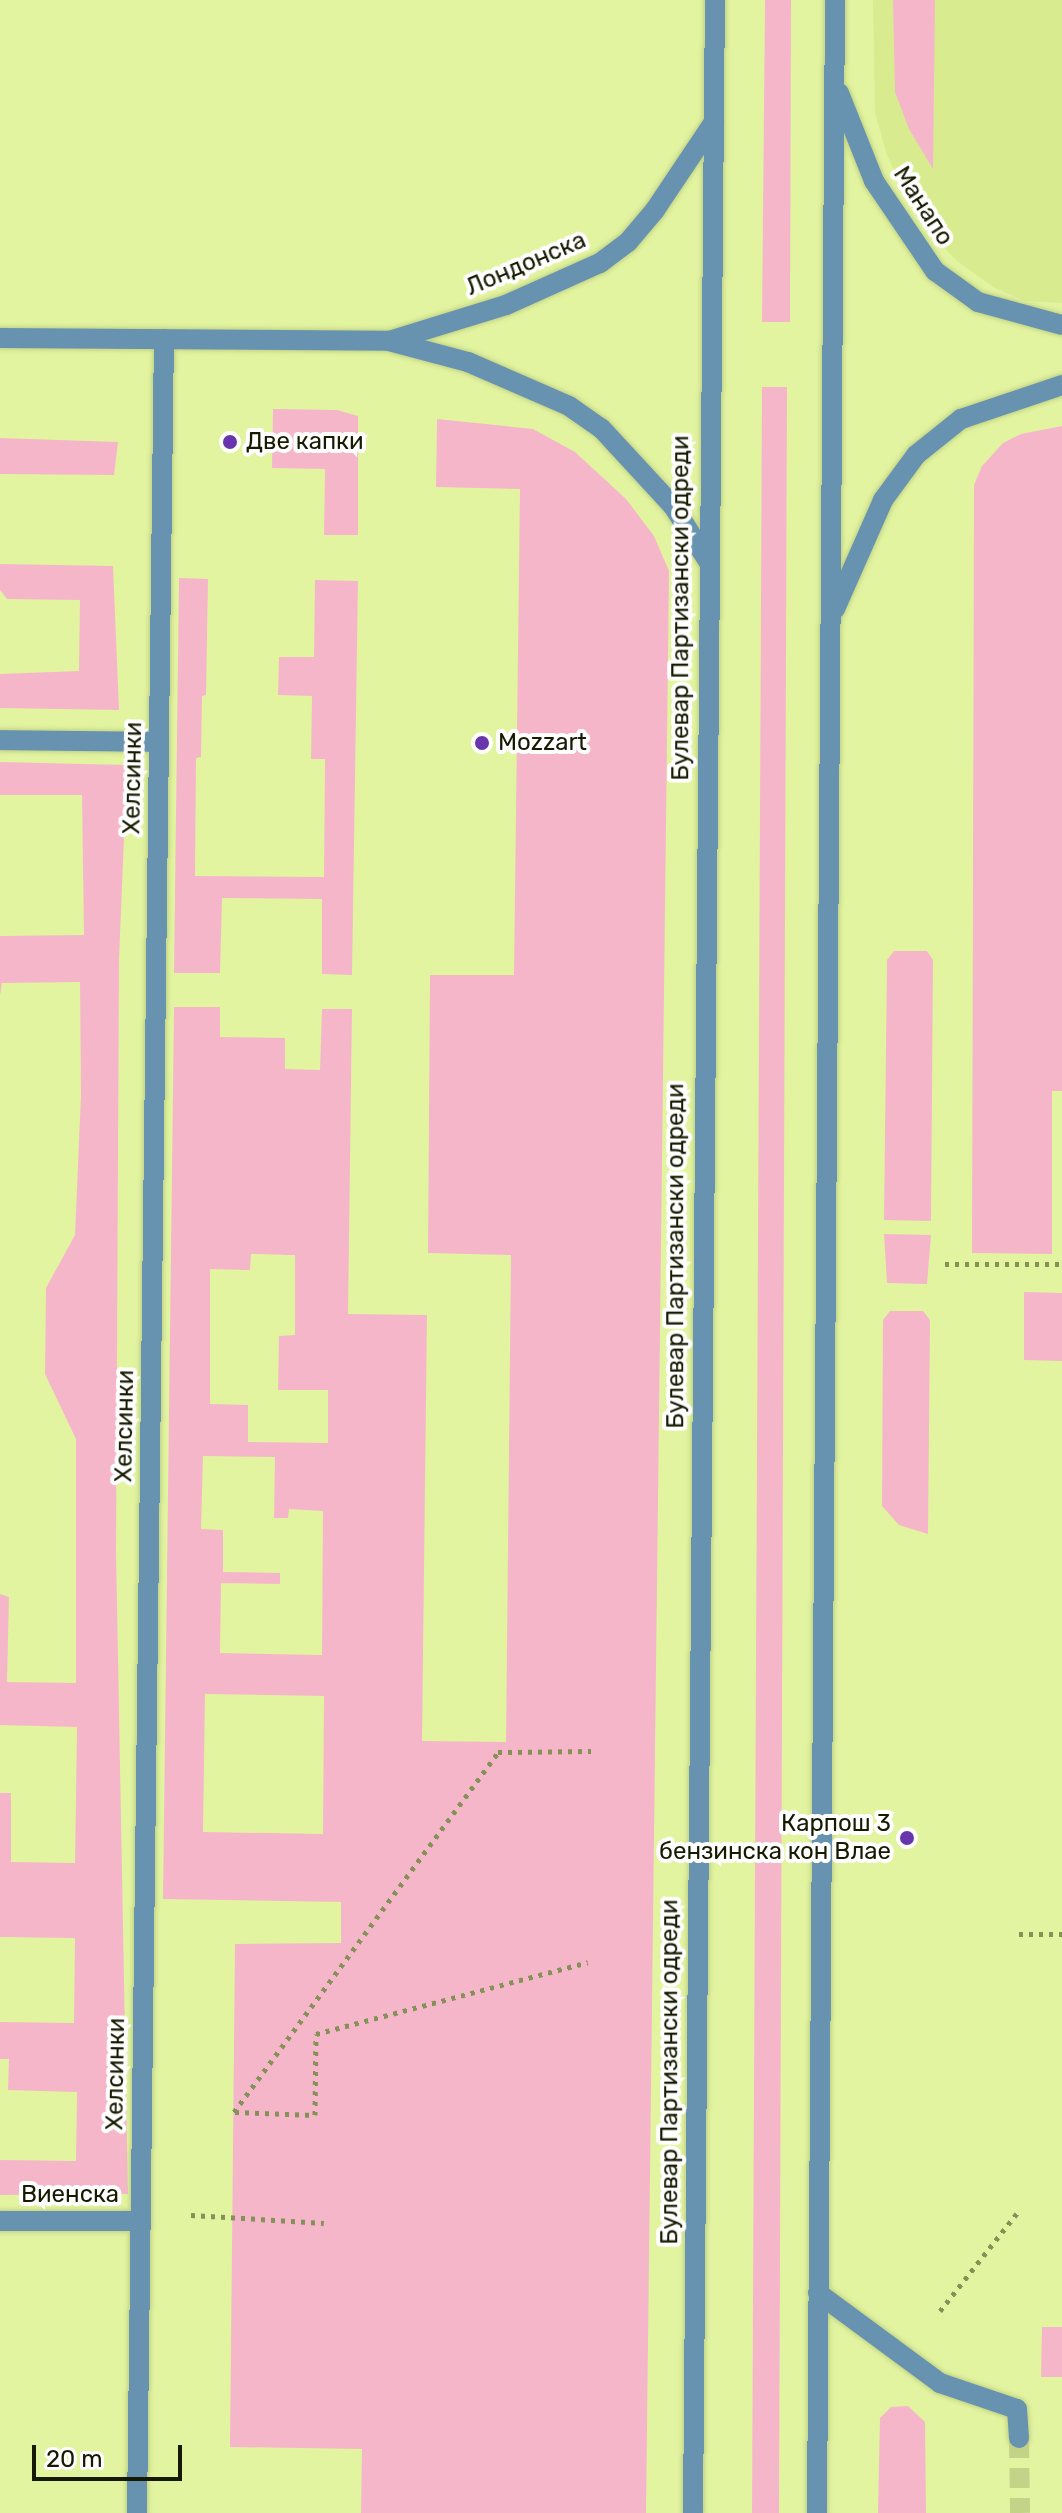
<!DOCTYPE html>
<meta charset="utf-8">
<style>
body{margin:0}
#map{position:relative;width:1062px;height:2513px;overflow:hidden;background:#e2f4a0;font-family:Rubik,sans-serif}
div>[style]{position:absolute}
.built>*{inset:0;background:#d8eb8f}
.green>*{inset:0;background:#f6b6ca}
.minor-tunnel>*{height:20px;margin-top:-10px;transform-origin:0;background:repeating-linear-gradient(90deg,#c3d388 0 20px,transparent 0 30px)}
.path>*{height:5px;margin-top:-2.5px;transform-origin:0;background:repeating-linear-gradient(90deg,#859157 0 4px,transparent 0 10px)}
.roads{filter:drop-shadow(0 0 2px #c1d186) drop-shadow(0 0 2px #c1d186)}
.minor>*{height:20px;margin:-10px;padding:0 10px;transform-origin:10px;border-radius:10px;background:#6793b1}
.dots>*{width:22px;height:22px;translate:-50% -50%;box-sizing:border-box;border:4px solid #fff;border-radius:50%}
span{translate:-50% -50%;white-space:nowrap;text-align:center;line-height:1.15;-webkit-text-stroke:8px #fff;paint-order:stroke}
.street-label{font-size:24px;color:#151a00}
.poi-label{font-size:24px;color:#151a00}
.left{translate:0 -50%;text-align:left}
.right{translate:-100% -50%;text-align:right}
.scale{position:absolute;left:32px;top:2445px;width:150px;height:36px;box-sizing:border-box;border:4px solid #151a00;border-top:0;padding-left:10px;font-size:24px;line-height:28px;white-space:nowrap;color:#151a00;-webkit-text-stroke:6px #fff;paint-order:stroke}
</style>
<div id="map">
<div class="built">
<i style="clip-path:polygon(873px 0,1062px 0,1062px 303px,1025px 301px,993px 287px,957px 261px,919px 222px,886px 153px,875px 112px)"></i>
</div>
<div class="green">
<i style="clip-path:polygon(765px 0,791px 0,790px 322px,762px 322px)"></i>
<i style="clip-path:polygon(893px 0,935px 0,933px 169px,909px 129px,895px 92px)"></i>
<i style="clip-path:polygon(762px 387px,787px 387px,779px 2513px,752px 2513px)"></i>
<i style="clip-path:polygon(273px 409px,337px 410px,358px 416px,358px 535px,324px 535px,325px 469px,272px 468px)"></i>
<i style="clip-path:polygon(evenodd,437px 419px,533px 429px,575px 452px,626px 499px,654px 536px,669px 571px,646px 2513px,361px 2513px,362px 2449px,230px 2447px,235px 1944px,341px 1943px,341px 1902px,163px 1899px,174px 1007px,220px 1007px,220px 1037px,285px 1038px,285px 1069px,320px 1070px,322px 1009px,352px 1009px,348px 1314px,427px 1315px,422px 1741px,506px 1742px,511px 1255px,428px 1253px,430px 975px,514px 975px,520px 489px,436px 487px,437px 419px,251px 1254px,295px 1255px,295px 1335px,279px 1336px,278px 1390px,328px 1390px,328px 1443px,248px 1442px,248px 1405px,210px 1404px,210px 1269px,250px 1270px,251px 1254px,437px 419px,203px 1456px,275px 1457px,274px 1518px,288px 1518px,289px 1509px,323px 1511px,322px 1655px,220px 1653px,221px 1583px,280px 1584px,280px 1573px,223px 1572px,223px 1530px,201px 1529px,203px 1456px,437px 419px,205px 1694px,324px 1696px,323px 1834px,203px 1832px,205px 1694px)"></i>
<i style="clip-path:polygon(1062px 426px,1062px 1091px,1052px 1091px,1052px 1254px,972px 1253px,974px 485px,982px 466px,1003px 443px,1021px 434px)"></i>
<i style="clip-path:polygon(0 438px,118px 442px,114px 475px,0 474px)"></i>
<i style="clip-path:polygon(0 564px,113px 566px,119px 710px,0 708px,0 674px,79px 671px,80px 600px,7px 599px,0 590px)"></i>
<i style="clip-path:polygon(179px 578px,208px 579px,206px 695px,202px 696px,201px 757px,196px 758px,195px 876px,324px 877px,325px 759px,311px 759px,312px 696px,278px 695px,279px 657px,314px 657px,315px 580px,358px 581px,352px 975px,322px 974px,322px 899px,222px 898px,220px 973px,174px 973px)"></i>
<i style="clip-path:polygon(0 762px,127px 765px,119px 959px,116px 1551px,128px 2194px,0 2195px,0 2160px,76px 2161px,77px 2092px,8px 2090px,9px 2059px,0 2059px,0 2022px,74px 2023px,75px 1938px,0 1937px,0 1793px,11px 1793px,11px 1862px,75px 1863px,77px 1727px,0 1725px,0 1594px,9px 1597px,7px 1682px,76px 1683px,76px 1439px,45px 1374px,46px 1288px,75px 1235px,81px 1094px,80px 982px,2px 983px,0 995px,0 936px,84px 935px,82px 795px,0 795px)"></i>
<i style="clip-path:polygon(894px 951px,927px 951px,933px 960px,931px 1221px,884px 1220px,887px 960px)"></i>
<i style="clip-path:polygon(884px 1234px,931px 1235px,927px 1284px,887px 1283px)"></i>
<i style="clip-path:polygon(1024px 1292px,1062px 1293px,1062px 1361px,1024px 1360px)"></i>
<i style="clip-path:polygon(890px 1311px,923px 1311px,930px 1320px,928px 1534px,899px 1525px,882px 1506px,883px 1320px)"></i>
<i style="clip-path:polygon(1042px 2327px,1062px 2327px,1062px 2377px,1041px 2377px)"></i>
<i style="clip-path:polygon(908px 2406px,925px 2422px,926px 2513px,878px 2513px,880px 2418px,891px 2407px)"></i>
</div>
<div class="minor-tunnel">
<i style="left:1019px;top:2438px;width:75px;rotate:89.2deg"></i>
</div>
<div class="path">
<i style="left:945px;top:1264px;width:117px"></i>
<i style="left:1019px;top:1934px;width:43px"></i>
<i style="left:234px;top:2112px;width:446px;rotate:-53.7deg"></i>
<i style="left:498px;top:1752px;width:93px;rotate:-0.6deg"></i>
<i style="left:235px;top:2112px;width:80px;rotate:2.1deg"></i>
<i style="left:315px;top:2115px;width:81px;rotate:-89.3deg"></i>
<i style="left:316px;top:2034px;width:281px;rotate:-14.8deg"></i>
<i style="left:191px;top:2215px;width:133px;rotate:3.4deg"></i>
<i style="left:940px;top:2311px;width:125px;rotate:-51.8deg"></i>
</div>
<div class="roads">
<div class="minor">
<i style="left:839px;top:93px;width:95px;rotate:68.3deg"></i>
<i style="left:874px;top:181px;width:109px;rotate:55.9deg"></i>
<i style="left:935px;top:271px;width:53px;rotate:35.8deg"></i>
<i style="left:978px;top:302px;width:87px;rotate:15.3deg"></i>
<i style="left:0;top:338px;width:389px;rotate:0.4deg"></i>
<i style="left:389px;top:341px;width:82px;rotate:14.9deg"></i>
<i style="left:468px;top:362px;width:110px;rotate:23.5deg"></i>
<i style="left:569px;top:406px;width:39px;rotate:35deg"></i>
<i style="left:601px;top:428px;width:106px;rotate:47.3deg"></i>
<i style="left:673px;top:506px;width:65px;rotate:57.5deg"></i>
<i style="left:389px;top:341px;width:122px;rotate:-17.1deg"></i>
<i style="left:506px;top:305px;width:103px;rotate:-24.1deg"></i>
<i style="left:600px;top:263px;width:35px;rotate:-37deg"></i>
<i style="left:628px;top:242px;width:42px;rotate:-49.8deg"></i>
<i style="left:655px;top:210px;width:106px;rotate:-56.2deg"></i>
<i style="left:835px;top:609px;width:119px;rotate:-66.2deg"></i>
<i style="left:883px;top:500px;width:56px;rotate:-53.7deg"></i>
<i style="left:916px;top:455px;width:58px;rotate:-38.7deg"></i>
<i style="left:961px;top:419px;width:107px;rotate:-18.6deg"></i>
<i style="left:0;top:740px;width:159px;rotate:0.7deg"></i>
<i style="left:0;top:2221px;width:140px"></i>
<i style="left:818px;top:2293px;width:152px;rotate:36.4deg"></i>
<i style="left:940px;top:2383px;width:81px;rotate:18.7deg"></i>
<i style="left:1017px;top:2409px;width:29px;rotate:86deg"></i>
<i style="left:137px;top:2513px;width:2174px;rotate:-89.29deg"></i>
<i style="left:693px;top:2513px;width:2513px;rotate:-89.5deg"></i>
<i style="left:817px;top:2513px;width:2513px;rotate:-89.59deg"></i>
</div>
</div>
<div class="dots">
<i style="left:230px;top:442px;background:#6835ac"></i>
<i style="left:482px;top:743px;background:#6835ac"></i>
<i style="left:907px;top:1838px;background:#6835ac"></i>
</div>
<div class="street-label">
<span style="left:923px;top:206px;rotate:57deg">Манапо</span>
<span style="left:526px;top:264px;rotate:-23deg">Лондонска</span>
<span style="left:681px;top:608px;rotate:-90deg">Булевар Партизански одреди</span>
<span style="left:133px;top:778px;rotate:-89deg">Хелсинки</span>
<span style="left:676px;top:1256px;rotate:-90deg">Булевар Партизански одреди</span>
<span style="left:125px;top:1426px;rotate:-89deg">Хелсинки</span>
<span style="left:670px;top:2072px;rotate:-90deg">Булевар Партизански одреди</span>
<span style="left:116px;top:2074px;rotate:-89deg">Хелсинки</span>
<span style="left:70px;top:2195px">Виенска</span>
</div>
<div class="poi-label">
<span class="left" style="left:246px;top:442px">Две капки</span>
<span class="left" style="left:498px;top:743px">Mozzart</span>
<span class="right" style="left:891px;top:1838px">Карпош 3<br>бензинска кон Влае</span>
</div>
<div class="scale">20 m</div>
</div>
